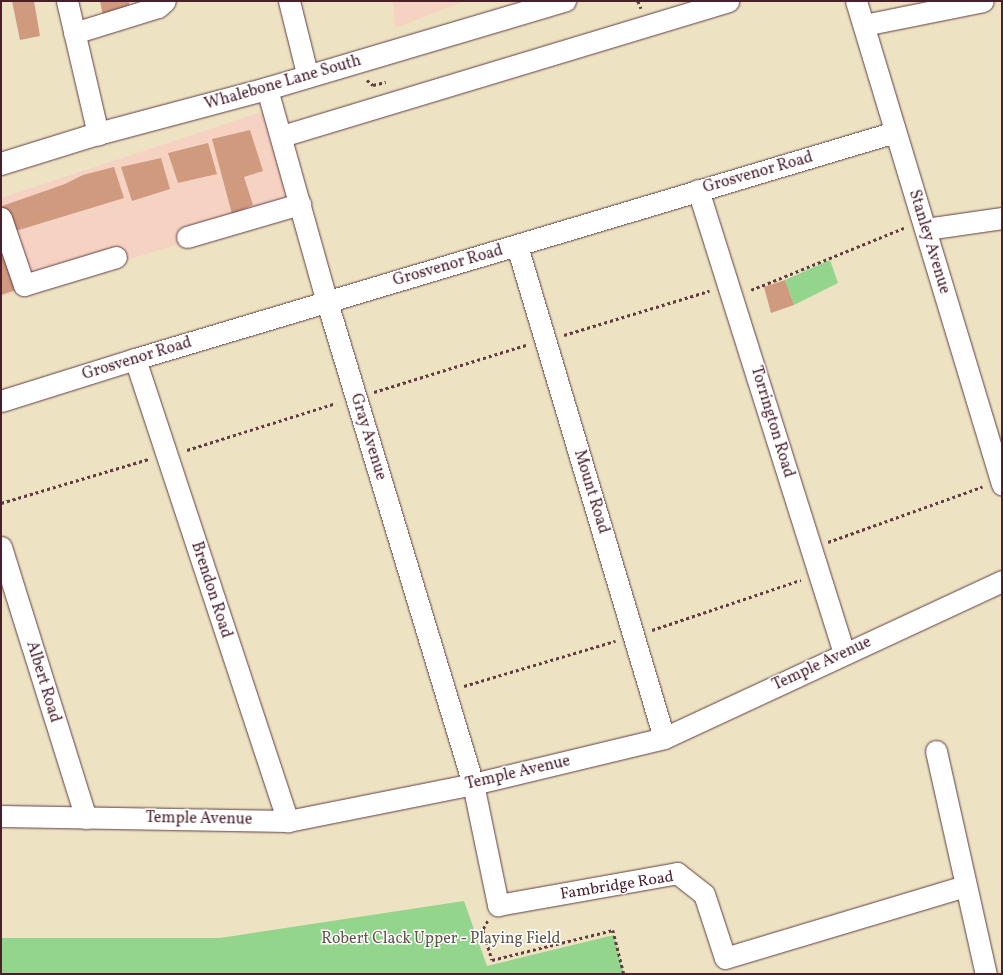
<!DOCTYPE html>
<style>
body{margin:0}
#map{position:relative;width:1003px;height:975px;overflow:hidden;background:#ede3c3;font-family:Vollkorn,serif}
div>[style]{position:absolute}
.built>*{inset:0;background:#f5d2c2}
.green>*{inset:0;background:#93d58c}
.building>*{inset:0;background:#d09a7f}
.path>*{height:2.5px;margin-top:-1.25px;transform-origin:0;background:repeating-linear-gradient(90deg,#623c42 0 3px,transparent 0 6px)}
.roads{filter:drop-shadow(0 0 1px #623c42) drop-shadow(0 0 1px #623c42)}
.minor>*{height:21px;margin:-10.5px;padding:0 10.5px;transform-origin:10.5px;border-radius:10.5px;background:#fff}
.major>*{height:22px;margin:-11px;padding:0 11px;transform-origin:11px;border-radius:11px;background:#fff}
span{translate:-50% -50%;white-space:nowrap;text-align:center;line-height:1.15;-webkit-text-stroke:3px #fff;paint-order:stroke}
.street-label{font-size:16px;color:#4a1f2b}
.park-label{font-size:16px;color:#605648}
.frame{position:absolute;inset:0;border:2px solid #4a1f2b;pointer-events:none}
</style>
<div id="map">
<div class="built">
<i style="clip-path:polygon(393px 1px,465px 1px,395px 28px)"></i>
<i style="clip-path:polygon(258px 113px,268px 114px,291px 211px,1px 297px,1px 198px)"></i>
</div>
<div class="green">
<i style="clip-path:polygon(830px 260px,838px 283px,794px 305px,785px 280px)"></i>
<i style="clip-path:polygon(464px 901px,487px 966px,614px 935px,624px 974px,1px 974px,1px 938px,220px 938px)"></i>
</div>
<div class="building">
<i style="clip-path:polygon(12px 1px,34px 1px,40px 36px,20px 40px)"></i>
<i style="clip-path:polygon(100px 1px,129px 1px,130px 10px,103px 16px)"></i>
<i style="clip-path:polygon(250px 130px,263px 171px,244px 177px,253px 205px,232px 214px,212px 139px)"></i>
<i style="clip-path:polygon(208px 143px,217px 174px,178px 183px,168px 153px)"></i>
<i style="clip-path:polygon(161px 158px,170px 189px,132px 201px,121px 167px)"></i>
<i style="clip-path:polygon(114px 167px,124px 198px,9px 233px,2px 206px,65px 184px,83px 175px)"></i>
<i style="clip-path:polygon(1px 250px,16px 290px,1px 295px)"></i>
<i style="clip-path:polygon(785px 280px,794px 305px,771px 313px,764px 287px)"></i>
</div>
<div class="path">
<i style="left:638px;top:1px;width:8px;rotate:67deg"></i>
<i style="left:367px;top:80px;width:8px;rotate:40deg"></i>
<i style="left:373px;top:85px;width:13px;rotate:-13deg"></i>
<i style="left:751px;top:290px;width:165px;rotate:-22.1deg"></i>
<i style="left:564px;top:335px;width:152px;rotate:-16.9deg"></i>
<i style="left:374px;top:392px;width:159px;rotate:-17.2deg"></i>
<i style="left:187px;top:450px;width:156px;rotate:-17.5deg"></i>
<i style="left:1px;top:503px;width:154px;rotate:-16.6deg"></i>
<i style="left:828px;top:542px;width:164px;rotate:-19.7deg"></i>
<i style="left:652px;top:630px;width:157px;rotate:-18.6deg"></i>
<i style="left:464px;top:686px;width:158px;rotate:-16.6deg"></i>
<i style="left:488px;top:921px;width:10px;rotate:119deg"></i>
<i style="left:483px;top:930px;width:31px;rotate:73deg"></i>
<i style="left:492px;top:960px;width:125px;rotate:-13.9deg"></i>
<i style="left:613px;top:930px;width:45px;rotate:76deg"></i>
</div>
<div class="roads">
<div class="minor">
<i style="left:67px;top:1px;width:137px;rotate:76.9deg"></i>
<i style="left:289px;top:1px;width:78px;rotate:76deg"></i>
<i style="left:856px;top:1px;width:505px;rotate:73.18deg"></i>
<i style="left:864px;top:25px;width:121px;rotate:-11.4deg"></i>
<i style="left:74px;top:33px;width:88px;rotate:-17.2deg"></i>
<i style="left:158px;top:7px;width:9px;rotate:-41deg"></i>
<i style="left:267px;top:89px;width:221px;rotate:74.3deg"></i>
<i style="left:327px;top:302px;width:504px;rotate:73.15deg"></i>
<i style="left:473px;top:784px;width:124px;rotate:78.3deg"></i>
<i style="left:498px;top:905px;width:182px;rotate:-10.1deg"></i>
<i style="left:677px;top:873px;width:34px;rotate:38deg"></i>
<i style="left:704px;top:894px;width:67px;rotate:71.8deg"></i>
<i style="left:725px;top:958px;width:251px;rotate:-16.7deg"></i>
<i style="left:282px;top:136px;width:466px;rotate:-16.8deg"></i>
<i style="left:698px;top:190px;width:486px;rotate:72.5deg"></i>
<i style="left:1px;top:218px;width:71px;rotate:71.1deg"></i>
<i style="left:24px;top:285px;width:96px;rotate:-16.9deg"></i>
<i style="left:926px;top:229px;width:77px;rotate:-8.2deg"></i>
<i style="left:187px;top:237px;width:118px;rotate:-16.3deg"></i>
<i style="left:517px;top:246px;width:513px;rotate:73.36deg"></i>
<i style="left:135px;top:359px;width:487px;rotate:71.7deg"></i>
<i style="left:1px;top:401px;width:140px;rotate:-17.4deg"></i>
<i style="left:135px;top:359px;width:793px;rotate:-16.63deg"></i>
<i style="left:1px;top:547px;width:284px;rotate:72.6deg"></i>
<i style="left:936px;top:751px;width:229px;rotate:77.4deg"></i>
<i style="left:1px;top:816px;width:287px;rotate:1deg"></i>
<i style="left:288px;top:821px;width:189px;rotate:-11.3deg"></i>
<i style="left:473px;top:784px;width:196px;rotate:-13.5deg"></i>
<i style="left:664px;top:738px;width:373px;rotate:-24.9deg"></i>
</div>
<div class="major">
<i style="left:1px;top:164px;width:102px;rotate:-17.2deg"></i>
<i style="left:98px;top:134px;width:175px;rotate:-14.9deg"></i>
<i style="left:267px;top:89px;width:311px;rotate:-16.5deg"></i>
</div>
</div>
<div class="street-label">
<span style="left:283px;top:83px;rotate:-16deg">Whalebone Lane South</span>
<span style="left:758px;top:173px;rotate:-16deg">Grosvenor Road</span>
<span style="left:929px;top:242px;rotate:73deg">Stanley Avenue</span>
<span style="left:448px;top:266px;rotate:-16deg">Grosvenor Road</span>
<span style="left:137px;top:359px;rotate:-17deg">Grosvenor Road</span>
<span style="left:772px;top:422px;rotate:73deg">Torrington Road</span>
<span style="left:368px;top:437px;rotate:73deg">Gray Avenue</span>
<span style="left:591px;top:492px;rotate:73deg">Mount Road</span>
<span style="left:211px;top:590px;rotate:72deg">Brendon Road</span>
<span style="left:822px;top:664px;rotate:-25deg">Temple Avenue</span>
<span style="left:43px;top:682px;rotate:73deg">Albert Road</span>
<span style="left:518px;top:773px;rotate:-13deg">Temple Avenue</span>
<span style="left:199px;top:819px;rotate:1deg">Temple Avenue</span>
<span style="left:617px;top:886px;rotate:-9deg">Fambridge Road</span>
</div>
<div class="park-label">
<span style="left:441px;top:939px">Robert Clack Upper - Playing Field</span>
</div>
<div class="frame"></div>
</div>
